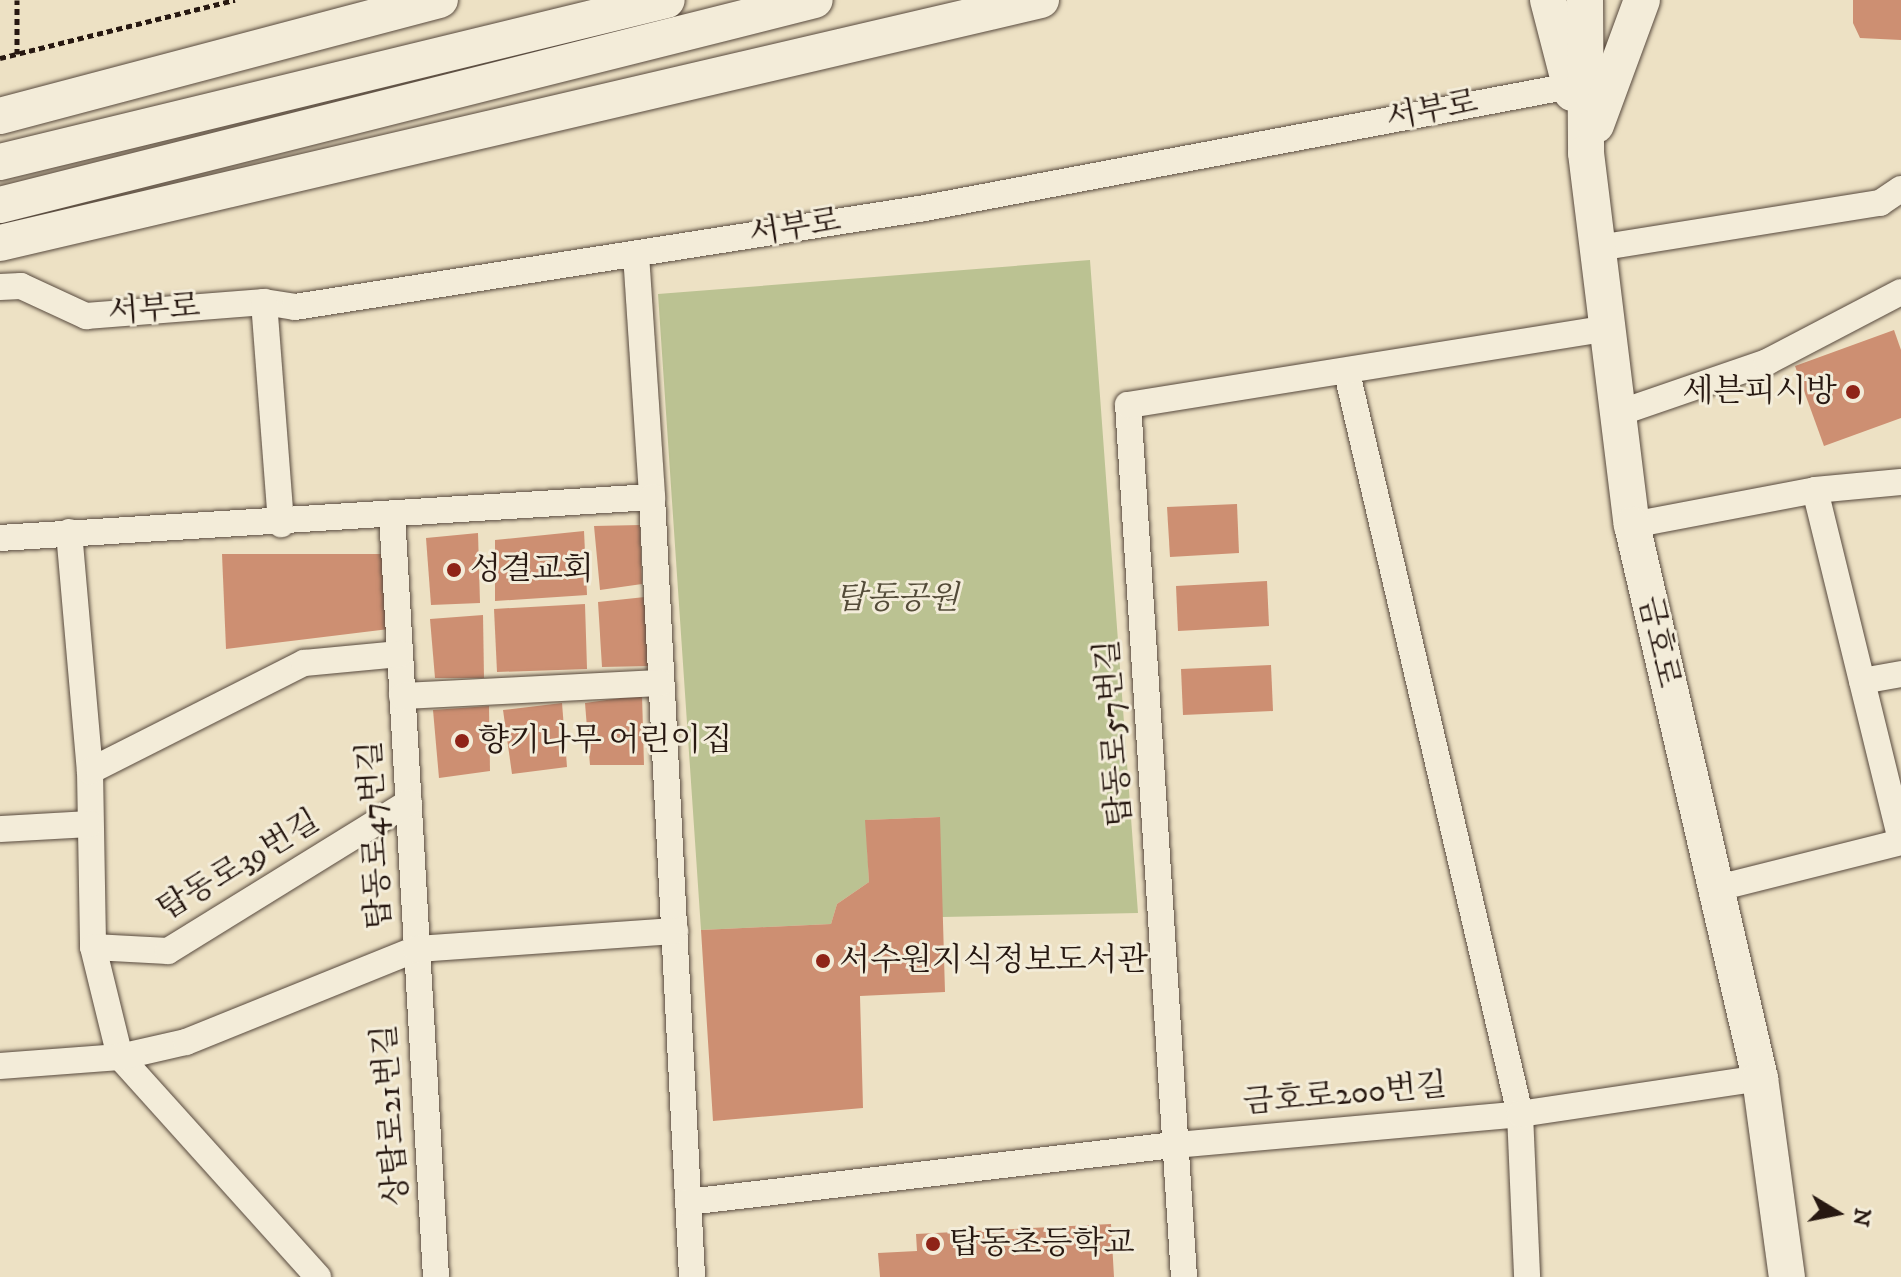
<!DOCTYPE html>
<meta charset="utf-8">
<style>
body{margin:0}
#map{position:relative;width:1901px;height:1277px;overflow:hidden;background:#ede1c4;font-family:"IM FELL DW Pica","Noto Serif KR",serif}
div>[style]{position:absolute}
.green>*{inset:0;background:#bbc292}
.building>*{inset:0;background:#cd8f72}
.path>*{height:5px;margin-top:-2.5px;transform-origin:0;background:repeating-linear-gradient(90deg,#271811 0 6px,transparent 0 10px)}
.roads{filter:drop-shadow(0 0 2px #584a3e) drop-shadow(0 0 2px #584a3e)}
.street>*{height:26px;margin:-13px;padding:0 13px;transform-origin:13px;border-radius:13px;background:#f3ecd9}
.secondary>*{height:36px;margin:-18px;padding:0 18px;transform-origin:18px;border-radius:18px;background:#f3ecd9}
.dots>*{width:22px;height:22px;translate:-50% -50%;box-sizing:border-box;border:4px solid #f3ecd9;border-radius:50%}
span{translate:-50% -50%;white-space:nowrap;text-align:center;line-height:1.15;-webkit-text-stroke:6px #f3ecd9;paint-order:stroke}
.street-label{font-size:32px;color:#271811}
.poi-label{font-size:32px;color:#271811}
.right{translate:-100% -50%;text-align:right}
.left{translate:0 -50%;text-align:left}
.park-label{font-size:32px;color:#534b38;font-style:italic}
.north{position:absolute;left:1797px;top:1173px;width:80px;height:80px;-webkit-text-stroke:6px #f3ecd9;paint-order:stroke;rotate:100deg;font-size:22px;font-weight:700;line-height:32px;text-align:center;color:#271811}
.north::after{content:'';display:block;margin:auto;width:28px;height:36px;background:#271811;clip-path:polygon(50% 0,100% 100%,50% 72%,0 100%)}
</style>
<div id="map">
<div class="green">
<i style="clip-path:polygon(1090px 260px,1138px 913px,942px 917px,939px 817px,866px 820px,869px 882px,837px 904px,831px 924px,701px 930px,658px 294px)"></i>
</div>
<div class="building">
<i style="clip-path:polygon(1853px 0,1901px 0,1901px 40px,1860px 38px,1853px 23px)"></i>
<i style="clip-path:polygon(1894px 330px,1901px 350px,1901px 418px,1824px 446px,1795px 366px)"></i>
<i style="clip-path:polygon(1237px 504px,1239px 553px,1170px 557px,1167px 507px)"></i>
<i style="clip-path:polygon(640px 525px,642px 584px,600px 590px,594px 526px)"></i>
<i style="clip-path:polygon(584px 531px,587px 595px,495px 601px,495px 540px)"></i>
<i style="clip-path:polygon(478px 533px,480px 603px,431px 605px,426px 538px)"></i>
<i style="clip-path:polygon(222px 554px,384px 554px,389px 629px,226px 649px)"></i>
<i style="clip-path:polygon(1267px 581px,1269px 626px,1178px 631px,1176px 586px)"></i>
<i style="clip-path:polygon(645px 597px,650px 666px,602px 667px,598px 602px)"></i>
<i style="clip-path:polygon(585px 604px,587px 669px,497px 672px,494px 609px)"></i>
<i style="clip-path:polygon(483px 615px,484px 678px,435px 678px,430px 619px)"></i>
<i style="clip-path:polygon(1271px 665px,1273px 711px,1183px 715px,1181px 669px)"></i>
<i style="clip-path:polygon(642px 695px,644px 765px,590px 765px,585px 703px)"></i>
<i style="clip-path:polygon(562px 703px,567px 767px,512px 774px,503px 710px)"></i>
<i style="clip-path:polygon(489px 706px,490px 771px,439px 778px,433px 710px)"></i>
<i style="clip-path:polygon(940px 817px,945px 992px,860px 996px,863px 1108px,713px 1121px,701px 930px,831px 924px,837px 904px,869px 882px,865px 820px)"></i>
<i style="clip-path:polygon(1111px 1224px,1114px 1277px,880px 1277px,878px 1253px,917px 1251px,916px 1234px)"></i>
</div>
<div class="path">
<i style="left:17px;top:54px;width:54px;rotate:-90deg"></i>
<i style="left:0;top:58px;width:242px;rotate:-13.9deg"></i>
</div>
<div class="roads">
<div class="street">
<i style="left:1598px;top:248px;width:286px;rotate:-9.1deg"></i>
<i style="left:1880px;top:203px;width:25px;rotate:-34deg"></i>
<i style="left:636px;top:254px;width:244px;rotate:86.2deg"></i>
<i style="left:0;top:287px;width:21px;rotate:-3deg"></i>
<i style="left:21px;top:286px;width:72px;rotate:24.8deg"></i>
<i style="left:86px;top:316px;width:179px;rotate:-4.5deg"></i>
<i style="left:264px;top:302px;width:31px;rotate:9deg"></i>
<i style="left:295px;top:307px;width:638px;rotate:-8.93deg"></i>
<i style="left:925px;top:208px;width:656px;rotate:-10.71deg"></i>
<i style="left:264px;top:302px;width:223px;rotate:85.6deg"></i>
<i style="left:1347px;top:373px;width:761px;rotate:76.86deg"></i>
<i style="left:1520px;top:1114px;width:163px;rotate:87.5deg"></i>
<i style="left:1616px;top:414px;width:160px;rotate:-19deg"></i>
<i style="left:1767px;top:362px;width:151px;rotate:-27.6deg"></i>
<i style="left:1815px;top:490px;width:359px;rotate:76.2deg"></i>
<i style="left:392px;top:514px;width:764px;rotate:86.7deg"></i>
<i style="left:1632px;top:525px;width:186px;rotate:-10.8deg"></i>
<i style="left:1815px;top:490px;width:86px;rotate:-5.3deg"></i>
<i style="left:69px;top:532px;width:240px;rotate:85deg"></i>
<i style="left:90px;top:771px;width:176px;rotate:89deg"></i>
<i style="left:93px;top:947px;width:113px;rotate:76.2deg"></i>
<i style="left:120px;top:1057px;width:296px;rotate:48deg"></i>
<i style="left:0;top:538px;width:653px;rotate:-3.6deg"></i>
<i style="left:652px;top:497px;width:781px;rotate:87.06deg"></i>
<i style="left:1862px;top:681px;width:40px;rotate:-10deg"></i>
<i style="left:402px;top:696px;width:259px;rotate:-2.9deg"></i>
<i style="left:90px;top:771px;width:240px;rotate:-26.8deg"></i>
<i style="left:304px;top:663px;width:96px;rotate:-5.4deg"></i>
<i style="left:0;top:829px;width:90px;rotate:-3.2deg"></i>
<i style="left:1714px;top:889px;width:193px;rotate:-14.1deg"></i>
<i style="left:93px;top:947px;width:75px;rotate:3.1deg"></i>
<i style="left:168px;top:951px;width:283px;rotate:-31.7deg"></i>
<i style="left:0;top:1066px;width:120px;rotate:-4.3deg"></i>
<i style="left:120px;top:1057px;width:68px;rotate:-12.8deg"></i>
<i style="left:186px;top:1042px;width:248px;rotate:-22deg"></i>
<i style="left:416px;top:949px;width:260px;rotate:-4deg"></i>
<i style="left:688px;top:1202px;width:491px;rotate:-6.7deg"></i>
<i style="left:1176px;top:1145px;width:345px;rotate:-5.1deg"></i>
<i style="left:1520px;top:1114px;width:243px;rotate:-8.5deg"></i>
<i style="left:1184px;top:1277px;width:874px;rotate:-93.67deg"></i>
<i style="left:1128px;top:405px;width:486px;rotate:-9.1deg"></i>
</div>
<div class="secondary">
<i style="left:1548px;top:0;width:96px;rotate:75.5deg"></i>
<i style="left:1585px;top:0;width:153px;rotate:89.6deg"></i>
<i style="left:1586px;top:153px;width:375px;rotate:83deg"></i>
<i style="left:1632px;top:525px;width:568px;rotate:76.97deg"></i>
<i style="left:1760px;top:1078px;width:201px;rotate:82.3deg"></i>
<i style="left:0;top:116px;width:455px;rotate:-14.8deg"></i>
<i style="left:1596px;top:125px;width:133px;rotate:-69.8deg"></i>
<i style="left:0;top:162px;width:686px;rotate:-13.65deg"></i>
<i style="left:0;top:205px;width:840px;rotate:-14.12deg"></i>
<i style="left:0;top:243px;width:1069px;rotate:-13.14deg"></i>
</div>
</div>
<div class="dots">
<i style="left:1853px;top:392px;background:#8f2418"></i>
<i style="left:454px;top:570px;background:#8f2418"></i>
<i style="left:462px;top:741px;background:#8f2418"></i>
<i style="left:823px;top:961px;background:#8f2418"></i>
<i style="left:933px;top:1244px;background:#8f2418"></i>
</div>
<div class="street-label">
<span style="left:1432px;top:111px;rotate:-11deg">서부로</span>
<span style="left:795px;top:228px;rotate:-9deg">서부로</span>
<span style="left:154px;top:310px;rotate:-4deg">서부로</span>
<span style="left:1658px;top:642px;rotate:77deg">금호로</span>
<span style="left:1115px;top:733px;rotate:-94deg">탑동로57번길</span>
<span style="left:376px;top:835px;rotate:-93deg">탑동로47번길</span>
<span style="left:239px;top:866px;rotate:-31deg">탑동로39번길</span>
<span style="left:1345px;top:1095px;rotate:-5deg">금호로200번길</span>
<span style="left:392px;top:1115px;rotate:-94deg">상탑로21번길</span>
</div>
<div class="poi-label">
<span class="right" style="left:1837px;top:392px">세븐피시방</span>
<span class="left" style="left:470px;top:570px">성결교회</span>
<span class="left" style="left:478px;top:741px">향기나무 어린이집</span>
<span class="left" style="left:839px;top:961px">서수원지식정보도서관</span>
<span class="left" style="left:949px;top:1244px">탑동초등학교</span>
</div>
<div class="park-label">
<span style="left:897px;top:599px">탑동공원</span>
</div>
<div class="north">N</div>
</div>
